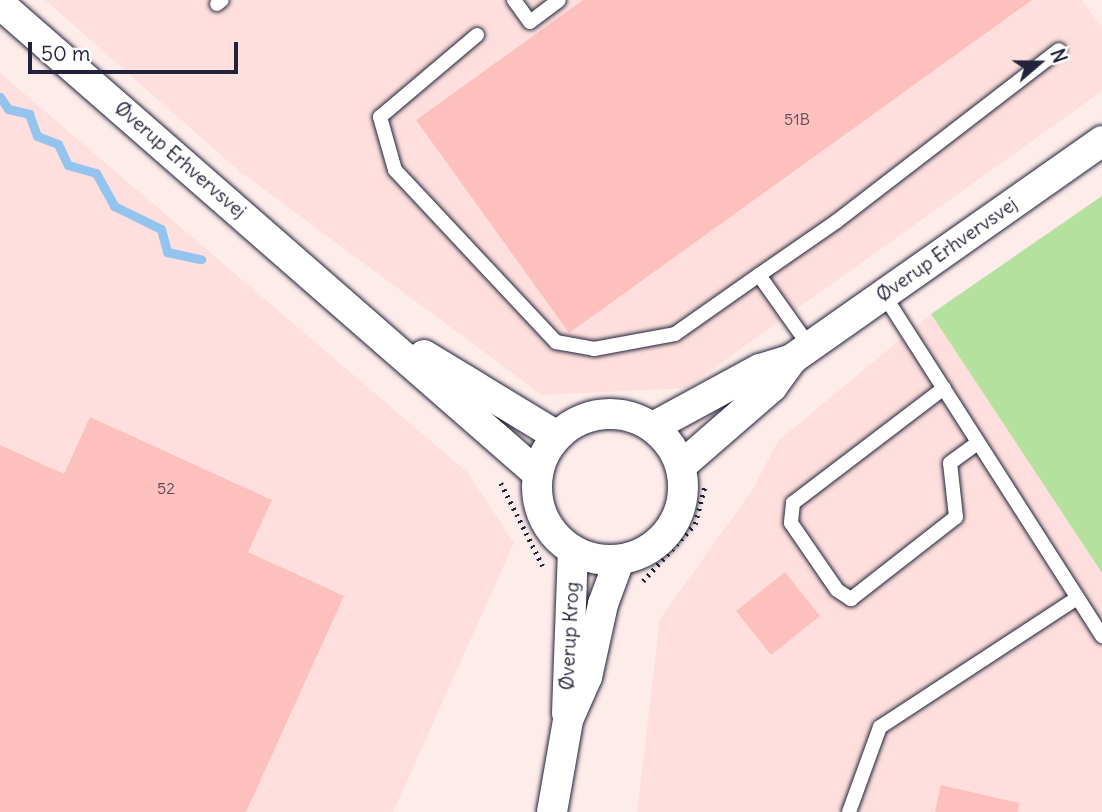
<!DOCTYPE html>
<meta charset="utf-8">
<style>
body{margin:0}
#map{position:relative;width:1102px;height:812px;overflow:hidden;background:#feeceb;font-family:Delius,sans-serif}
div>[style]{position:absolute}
.built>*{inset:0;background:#fedfdd}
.green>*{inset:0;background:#b5e19e}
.stream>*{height:9px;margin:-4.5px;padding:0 4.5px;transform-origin:4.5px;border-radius:4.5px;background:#92c4ee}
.building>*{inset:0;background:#fdc0bd}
.path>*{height:4.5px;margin-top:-2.25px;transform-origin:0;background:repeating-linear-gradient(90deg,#22223b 0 2px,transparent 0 7px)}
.roads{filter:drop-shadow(0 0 2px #22223b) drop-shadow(0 0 2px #22223b)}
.lane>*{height:14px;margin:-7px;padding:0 7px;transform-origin:7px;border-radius:7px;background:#fff}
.street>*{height:30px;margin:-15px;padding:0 15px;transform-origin:15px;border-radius:15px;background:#fff}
.street>.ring{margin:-15px;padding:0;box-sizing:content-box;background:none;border:30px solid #fff;border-radius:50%}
span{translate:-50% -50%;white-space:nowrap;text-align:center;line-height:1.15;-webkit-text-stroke:7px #fff;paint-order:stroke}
.number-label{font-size:16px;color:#594a5c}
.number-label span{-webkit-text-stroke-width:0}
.street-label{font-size:19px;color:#22223b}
.north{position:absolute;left:1004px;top:28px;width:70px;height:70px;-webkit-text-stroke:5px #fff;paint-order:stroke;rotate:70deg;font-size:19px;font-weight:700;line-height:28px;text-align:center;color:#22223b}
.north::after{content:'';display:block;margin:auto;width:24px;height:32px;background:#22223b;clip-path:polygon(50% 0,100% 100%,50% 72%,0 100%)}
.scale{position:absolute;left:28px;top:42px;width:210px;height:32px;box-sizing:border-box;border:4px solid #22223b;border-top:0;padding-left:9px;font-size:21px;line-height:24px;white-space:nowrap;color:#22223b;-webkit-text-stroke:5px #fff;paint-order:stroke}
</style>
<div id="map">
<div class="built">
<i style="clip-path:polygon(45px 0,1082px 0,1102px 28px,1102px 91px,686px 388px,542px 395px,239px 171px)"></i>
<i style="clip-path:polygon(0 73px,467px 472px,514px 543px,393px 812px,0 812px)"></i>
<i style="clip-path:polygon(931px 314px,1102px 573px,1102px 812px,637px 812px,660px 619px,753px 489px,778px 441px)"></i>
</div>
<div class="green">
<i style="clip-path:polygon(1102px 196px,1102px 573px,931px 314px)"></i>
</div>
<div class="stream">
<i style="left:0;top:97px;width:14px;rotate:56deg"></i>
<i style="left:8px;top:109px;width:22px;rotate:13deg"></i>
<i style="left:29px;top:114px;width:23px;rotate:70deg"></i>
<i style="left:37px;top:136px;width:22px;rotate:21deg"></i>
<i style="left:58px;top:144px;width:23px;rotate:65deg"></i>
<i style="left:68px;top:165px;width:29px;rotate:16deg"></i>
<i style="left:96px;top:173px;width:38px;rotate:61deg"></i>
<i style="left:114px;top:206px;width:52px;rotate:26.1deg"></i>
<i style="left:161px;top:229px;width:24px;rotate:75deg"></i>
<i style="left:167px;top:252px;width:35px;rotate:12deg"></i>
</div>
<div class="building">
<i style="clip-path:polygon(583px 0,1032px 0,569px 333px,416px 120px)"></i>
<i style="clip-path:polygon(90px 417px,272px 500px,248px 552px,344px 596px,246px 812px,0 812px,0 445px,64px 474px)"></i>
<i style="clip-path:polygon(785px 572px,820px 616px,771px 655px,736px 611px)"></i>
<i style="clip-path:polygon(941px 785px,1019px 803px,1018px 812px,935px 812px)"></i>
</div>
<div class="path">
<i style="left:501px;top:483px;width:93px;rotate:63.2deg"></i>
<i style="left:643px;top:581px;width:77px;rotate:-47.6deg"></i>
<i style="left:695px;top:524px;width:40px;rotate:-75.6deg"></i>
</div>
<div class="roads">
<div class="lane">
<i style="left:514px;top:0;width:27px;rotate:54deg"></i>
<i style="left:530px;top:22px;width:36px;rotate:-37deg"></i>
<i style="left:217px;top:4px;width:6px;rotate:-39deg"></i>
<i style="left:477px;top:35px;width:127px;rotate:139.8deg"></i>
<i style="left:380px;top:117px;width:55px;rotate:74.2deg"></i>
<i style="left:395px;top:170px;width:236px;rotate:46.9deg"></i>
<i style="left:556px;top:342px;width:39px;rotate:10deg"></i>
<i style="left:594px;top:349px;width:82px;rotate:-10.5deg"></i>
<i style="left:675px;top:334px;width:103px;rotate:-35.1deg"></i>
<i style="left:884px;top:295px;width:405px;rotate:57.4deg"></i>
<i style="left:810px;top:347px;width:88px;rotate:-125.3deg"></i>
<i style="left:759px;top:275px;width:95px;rotate:-34.7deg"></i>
<i style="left:837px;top:221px;width:280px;rotate:-37.6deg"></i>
<i style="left:944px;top:388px;width:190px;rotate:142.7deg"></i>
<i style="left:793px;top:503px;width:20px;rotate:96deg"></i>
<i style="left:791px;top:523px;width:81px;rotate:55.5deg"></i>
<i style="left:837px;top:590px;width:17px;rotate:33deg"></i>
<i style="left:851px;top:599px;width:133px;rotate:-38deg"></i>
<i style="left:956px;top:517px;width:54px;rotate:-96.3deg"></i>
<i style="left:950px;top:463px;width:34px;rotate:-36deg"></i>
<i style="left:849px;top:812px;width:90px;rotate:-70deg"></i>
<i style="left:880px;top:727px;width:235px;rotate:-33.2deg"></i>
</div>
<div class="street">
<i style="left:0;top:4px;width:714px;rotate:41.14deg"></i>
<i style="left:424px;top:355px;width:156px;rotate:31.3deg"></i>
<i class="ring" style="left:537px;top:414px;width:116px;height:116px"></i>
<i style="left:653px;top:427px;width:122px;rotate:-28.5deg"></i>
<i style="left:760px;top:369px;width:34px;rotate:-17deg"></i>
<i style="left:792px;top:359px;width:379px;rotate:-35.1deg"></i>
<i style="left:681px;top:466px;width:121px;rotate:-41deg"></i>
<i style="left:772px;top:387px;width:34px;rotate:-54deg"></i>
<i style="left:567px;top:713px;width:162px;rotate:-87.9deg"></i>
<i style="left:552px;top:812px;width:93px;rotate:-80.1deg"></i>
<i style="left:568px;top:720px;width:47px;rotate:-66.2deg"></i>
<i style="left:587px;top:677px;width:75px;rotate:-77.6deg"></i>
<i style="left:603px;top:604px;width:46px;rotate:-69.6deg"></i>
</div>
</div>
<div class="number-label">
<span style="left:797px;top:119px">51B</span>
<span style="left:166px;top:488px">52</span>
</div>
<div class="street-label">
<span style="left:180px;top:160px;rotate:41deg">Øverup Erhvervsvej</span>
<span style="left:947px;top:250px;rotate:-35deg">Øverup Erhvervsvej</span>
<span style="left:570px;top:636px;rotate:-87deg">Øverup Krog</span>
</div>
<div class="north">N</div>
<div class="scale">50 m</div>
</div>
